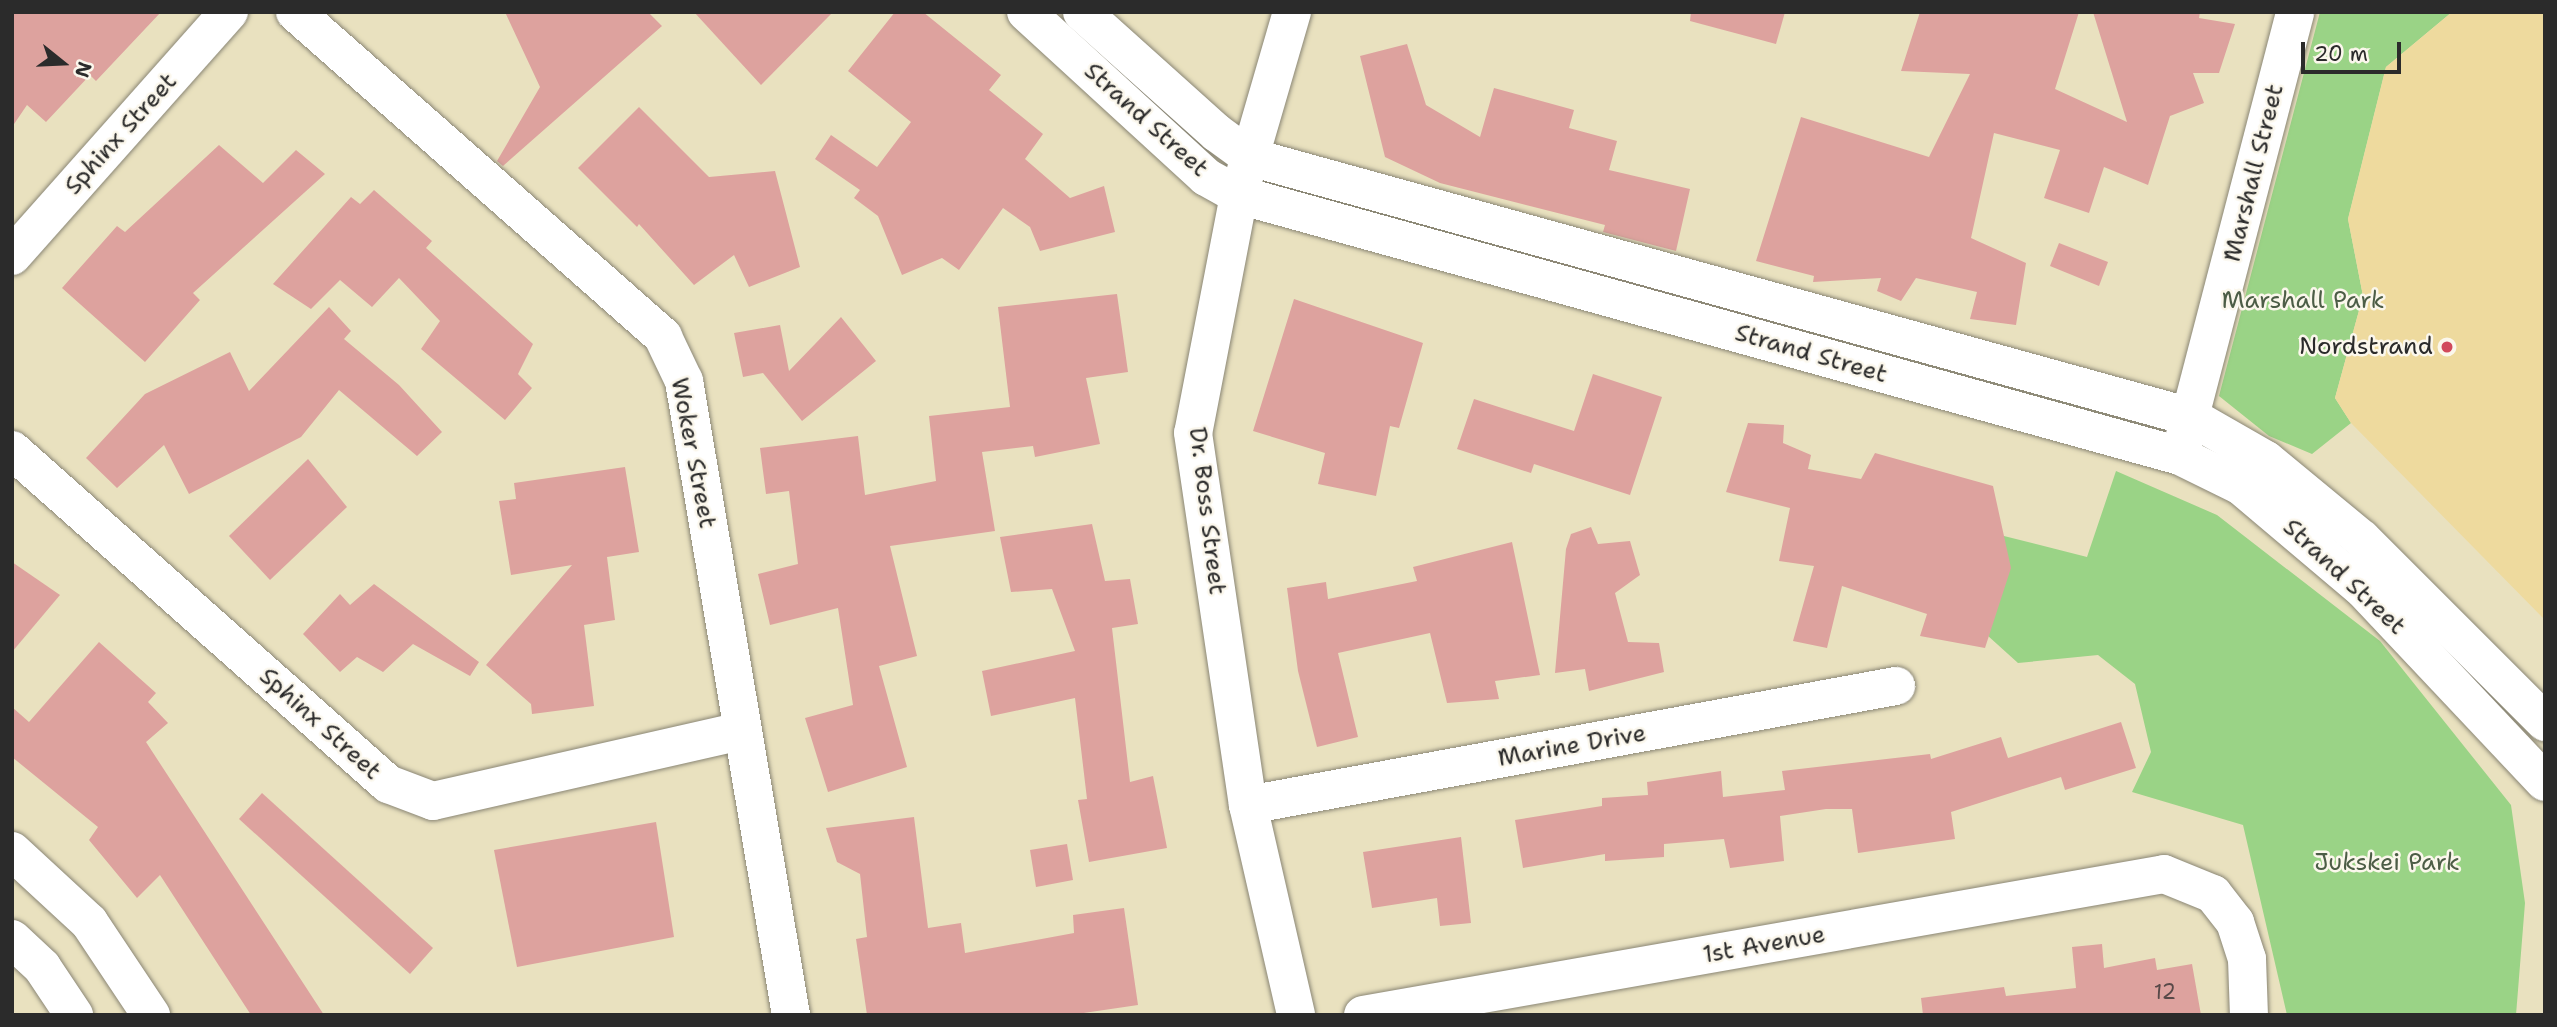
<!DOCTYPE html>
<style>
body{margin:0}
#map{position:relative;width:2557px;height:1027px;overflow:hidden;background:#e9e1bf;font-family:"Shantell Sans",sans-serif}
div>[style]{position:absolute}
.green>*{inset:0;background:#9ad386}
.sand>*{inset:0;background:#eeda9e}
.building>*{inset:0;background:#dda29e}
.roads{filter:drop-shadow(0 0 2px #8a8675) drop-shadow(0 0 2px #8a8675)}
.minor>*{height:38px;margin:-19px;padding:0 19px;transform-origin:19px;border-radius:19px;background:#fff}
.tertiary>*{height:38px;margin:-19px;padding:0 19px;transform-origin:19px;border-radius:19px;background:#fff}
.dots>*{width:19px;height:19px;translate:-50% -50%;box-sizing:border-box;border:4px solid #fbf7ec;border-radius:50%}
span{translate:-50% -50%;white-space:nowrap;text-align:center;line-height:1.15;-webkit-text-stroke:5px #fbf7ec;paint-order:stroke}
.number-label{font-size:21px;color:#584948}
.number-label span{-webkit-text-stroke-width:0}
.street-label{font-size:24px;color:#2b2b2b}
.park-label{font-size:24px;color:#4c5d46}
.poi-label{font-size:24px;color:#2b2b2b}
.right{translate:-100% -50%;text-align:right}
.frame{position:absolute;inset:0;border:14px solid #2b2b2b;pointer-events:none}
.north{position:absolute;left:28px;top:28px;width:70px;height:70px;-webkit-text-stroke:5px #fbf7ec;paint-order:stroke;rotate:108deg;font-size:19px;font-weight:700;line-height:28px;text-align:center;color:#2b2b2b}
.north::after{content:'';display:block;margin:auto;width:24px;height:32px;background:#2b2b2b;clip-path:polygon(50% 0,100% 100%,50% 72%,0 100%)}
.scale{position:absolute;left:2301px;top:42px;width:100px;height:32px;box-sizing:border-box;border:4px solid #2b2b2b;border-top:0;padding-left:9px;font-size:21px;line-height:24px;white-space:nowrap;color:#2b2b2b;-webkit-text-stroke:5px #fbf7ec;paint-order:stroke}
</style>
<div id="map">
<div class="green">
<i style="clip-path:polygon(2320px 12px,2452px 12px,2386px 67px,2348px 219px,2363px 296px,2335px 398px,2351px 423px,2312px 454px,2269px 436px,2219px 396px)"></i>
<i style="clip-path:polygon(2116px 471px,2217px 515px,2380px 641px,2511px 805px,2525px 903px,2516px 1015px,2287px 1015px,2243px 825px,2132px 792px,2151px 752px,2135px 684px,2098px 655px,2018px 663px,1987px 635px,2000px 535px,2087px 557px)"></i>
</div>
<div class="sand">
<i style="clip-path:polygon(2452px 12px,2545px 12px,2545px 620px,2351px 423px,2335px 398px,2363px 296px,2348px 219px,2386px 67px)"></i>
</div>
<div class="building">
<i style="clip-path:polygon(12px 12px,161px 12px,96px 81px,90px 75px,46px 122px,27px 105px,12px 127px)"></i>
<i style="clip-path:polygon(505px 12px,648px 12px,662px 26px,503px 166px,497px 161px,540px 87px)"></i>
<i style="clip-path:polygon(694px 12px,833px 12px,761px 85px)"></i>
<i style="clip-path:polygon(895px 12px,923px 12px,1001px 75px,989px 90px,1043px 134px,1025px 159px,1070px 198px,1104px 186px,1115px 232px,1040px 251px,1030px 227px,1003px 208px,959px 270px,942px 258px,902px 275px,878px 216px,854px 198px,860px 190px,815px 159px,831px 135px,877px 167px,911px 122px,848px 71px)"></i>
<i style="clip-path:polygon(1691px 12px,1785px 12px,1776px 44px,1690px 21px)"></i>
<i style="clip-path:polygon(1920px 12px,2079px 12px,2055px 89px,2127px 122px,2093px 12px,2200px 12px,2199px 18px,2235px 24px,2219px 73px,2193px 73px,2204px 103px,2170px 116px,2148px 185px,2104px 167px,2089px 213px,2044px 198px,2060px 150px,1994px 133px,1971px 238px,2026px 263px,2016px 325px,1970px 319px,1977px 292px,1916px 278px,1901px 301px,1877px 291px,1881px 278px,1813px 282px,1814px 276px,1756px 261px,1801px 117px,1929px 157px,1970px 74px,1901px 71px)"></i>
<i style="clip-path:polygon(1407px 44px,1426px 105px,1480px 137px,1494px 88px,1574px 110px,1569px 128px,1617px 141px,1609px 170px,1690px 189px,1676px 251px,1603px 232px,1605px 225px,1440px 183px,1385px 157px,1360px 56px)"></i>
<i style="clip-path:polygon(639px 107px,709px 177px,775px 171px,800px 267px,749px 287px,734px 255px,694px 285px,639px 224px,637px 227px,578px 168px)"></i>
<i style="clip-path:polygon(219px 145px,263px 183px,296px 150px,325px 174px,193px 293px,200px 300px,145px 362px,62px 288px,117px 226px,125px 232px)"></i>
<i style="clip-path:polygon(374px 190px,432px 241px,426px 248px,533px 344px,518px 374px,532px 388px,505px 420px,421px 349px,440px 321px,399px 278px,372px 307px,340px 280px,311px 309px,273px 284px,351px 197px,360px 204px)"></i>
<i style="clip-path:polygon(2059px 243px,2108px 262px,2099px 286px,2050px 266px)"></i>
<i style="clip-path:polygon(1117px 294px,1128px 372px,1086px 378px,1100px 444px,1035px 457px,1033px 446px,982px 452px,995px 531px,890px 546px,917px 656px,879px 666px,907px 767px,828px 792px,805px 718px,853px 705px,838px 608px,770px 625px,758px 574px,798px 564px,789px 491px,766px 494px,760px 448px,858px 436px,865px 495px,936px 481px,929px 416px,1010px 407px,998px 307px)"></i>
<i style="clip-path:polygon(1294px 299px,1423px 343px,1399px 428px,1390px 426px,1376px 496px,1318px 484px,1325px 453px,1253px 431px)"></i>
<i style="clip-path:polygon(329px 307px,351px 331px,344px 339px,399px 385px,442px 432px,417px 456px,339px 390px,301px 437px,189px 494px,164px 445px,117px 488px,86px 458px,145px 394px,230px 352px,249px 391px)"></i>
<i style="clip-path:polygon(841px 317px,876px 361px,802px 421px,763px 373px,743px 377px,734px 333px,780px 325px,789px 371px)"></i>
<i style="clip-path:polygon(1593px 374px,1662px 397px,1630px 495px,1534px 464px,1531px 473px,1457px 449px,1474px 399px,1574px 431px)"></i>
<i style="clip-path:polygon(1748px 423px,1784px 425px,1783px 443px,1811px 455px,1808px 469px,1861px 479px,1875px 453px,1993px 486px,2011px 568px,1985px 648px,1920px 636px,1927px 614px,1842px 586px,1827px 648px,1793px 641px,1814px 566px,1779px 561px,1790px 508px,1726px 492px)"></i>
<i style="clip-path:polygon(308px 459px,347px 507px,270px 580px,229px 536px)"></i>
<i style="clip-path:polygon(625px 467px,639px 552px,607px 557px,615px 620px,584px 625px,594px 706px,532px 714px,531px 704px,486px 665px,572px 565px,511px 575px,499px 501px,516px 499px,514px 483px)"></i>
<i style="clip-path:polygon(1092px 524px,1105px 581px,1130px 579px,1138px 624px,1112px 628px,1130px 782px,1153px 776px,1167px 848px,1089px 862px,1078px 800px,1087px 799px,1075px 698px,991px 716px,982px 671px,1075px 651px,1052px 589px,1011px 592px,1000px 537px)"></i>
<i style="clip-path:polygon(1591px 527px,1598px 544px,1630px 541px,1640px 575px,1615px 593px,1628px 642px,1659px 643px,1664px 672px,1589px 691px,1585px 669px,1555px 673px,1566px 549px,1571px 534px)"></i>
<i style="clip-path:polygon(1512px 542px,1540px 675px,1495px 681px,1499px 699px,1447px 703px,1430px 633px,1338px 653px,1358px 737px,1317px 747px,1298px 671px,1287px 588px,1326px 582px,1328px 599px,1417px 581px,1413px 567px)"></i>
<i style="clip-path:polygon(12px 562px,60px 595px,12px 652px)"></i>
<i style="clip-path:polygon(374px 584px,479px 662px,470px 676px,413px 644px,383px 672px,357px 657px,340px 672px,303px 634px,340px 594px,350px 605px)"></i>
<i style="clip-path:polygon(99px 642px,156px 693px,148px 702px,168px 723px,146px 742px,324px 1015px,251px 1015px,160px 875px,137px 898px,89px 840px,98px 827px,12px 757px,12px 707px,29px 722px)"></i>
<i style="clip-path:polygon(2121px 722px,2136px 768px,2065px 790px,2061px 777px,1951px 812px,1955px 839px,1858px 853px,1852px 809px,1826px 809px,1780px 816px,1784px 861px,1730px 868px,1724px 839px,1664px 844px,1664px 857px,1605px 861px,1605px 854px,1523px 868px,1515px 820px,1602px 806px,1602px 798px,1648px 795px,1647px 782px,1721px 771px,1723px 797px,1785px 790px,1782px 771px,1930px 754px,1931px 759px,2001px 737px,2008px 758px)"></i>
<i style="clip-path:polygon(262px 793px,433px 948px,410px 974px,239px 819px)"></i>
<i style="clip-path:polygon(914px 817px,928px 928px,961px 923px,965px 953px,1074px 933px,1073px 915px,1124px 908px,1138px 1005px,1070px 1015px,867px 1015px,856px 939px,867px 937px,860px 874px,837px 862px,826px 828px)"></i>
<i style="clip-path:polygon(656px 822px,674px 937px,517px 967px,494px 850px)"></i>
<i style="clip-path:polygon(1461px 837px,1471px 923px,1440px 926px,1437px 898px,1372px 908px,1363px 852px)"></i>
<i style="clip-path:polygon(1067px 844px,1073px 880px,1036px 887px,1030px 850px)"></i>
<i style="clip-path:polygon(2102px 944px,2104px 968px,2155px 958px,2157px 970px,2192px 964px,2201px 1015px,1923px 1015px,1921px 998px,2004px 987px,2006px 996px,2076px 988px,2072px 947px)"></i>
</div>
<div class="roads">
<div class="minor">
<i style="left:295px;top:12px;width:491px;rotate:41.4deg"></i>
<i style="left:663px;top:337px;width:49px;rotate:64.5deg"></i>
<i style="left:684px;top:381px;width:643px;rotate:80.42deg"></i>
<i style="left:1292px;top:12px;width:191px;rotate:106.2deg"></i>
<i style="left:1239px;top:195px;width:242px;rotate:100.9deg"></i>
<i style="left:1193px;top:433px;width:376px;rotate:81.6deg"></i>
<i style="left:1248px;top:805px;width:215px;rotate:77.1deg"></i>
<i style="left:12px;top:256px;width:327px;rotate:-48.4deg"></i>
<i style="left:2182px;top:447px;width:449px;rotate:-75.4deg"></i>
<i style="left:12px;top:450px;width:503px;rotate:41.61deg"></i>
<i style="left:388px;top:784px;width:48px;rotate:20.7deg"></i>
<i style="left:433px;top:801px;width:316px;rotate:-12.8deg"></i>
<i style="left:1248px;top:805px;width:659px;rotate:-10.41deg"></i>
<i style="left:1363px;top:1015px;width:813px;rotate:-9.98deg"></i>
<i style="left:2164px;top:874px;width:53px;rotate:22.2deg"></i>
<i style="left:2213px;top:894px;width:36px;rotate:52deg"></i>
<i style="left:2235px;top:922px;width:39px;rotate:72deg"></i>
<i style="left:2247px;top:959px;width:56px;rotate:88deg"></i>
</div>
<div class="tertiary">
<i style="left:1026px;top:12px;width:244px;rotate:42.5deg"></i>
<i style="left:1206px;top:177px;width:38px;rotate:29deg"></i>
<i style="left:1239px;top:195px;width:977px;rotate:15.5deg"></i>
<i style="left:2180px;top:456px;width:68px;rotate:26.2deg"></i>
<i style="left:2241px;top:486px;width:160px;rotate:40.2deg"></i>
<i style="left:2363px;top:589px;width:265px;rotate:46.7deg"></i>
<i style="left:1082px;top:12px;width:181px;rotate:41.9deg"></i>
<i style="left:1217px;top:133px;width:41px;rotate:36deg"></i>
<i style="left:1250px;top:157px;width:976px;rotate:15.45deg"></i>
<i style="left:2191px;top:417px;width:86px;rotate:29.8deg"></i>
<i style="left:2266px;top:460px;width:124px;rotate:39.5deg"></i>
<i style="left:2362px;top:539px;width:259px;rotate:45deg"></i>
<i style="left:12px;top:851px;width:105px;rotate:42.7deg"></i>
<i style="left:89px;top:922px;width:112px;rotate:56.3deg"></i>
<i style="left:12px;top:939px;width:41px;rotate:43deg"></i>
<i style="left:42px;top:967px;width:58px;rotate:56.3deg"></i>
</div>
</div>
<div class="dots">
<i style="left:2447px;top:347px;background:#d1495b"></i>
</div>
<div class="number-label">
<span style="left:2165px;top:992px">12</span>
</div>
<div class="street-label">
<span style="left:1146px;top:120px;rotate:42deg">Strand Street</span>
<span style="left:121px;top:134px;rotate:-48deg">Sphinx Street</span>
<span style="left:2254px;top:173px;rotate:-76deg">Marshall Street</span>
<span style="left:1811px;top:354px;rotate:16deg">Strand Street</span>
<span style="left:693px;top:453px;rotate:79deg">Woker Street</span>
<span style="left:1207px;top:511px;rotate:83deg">Dr. Boss Street</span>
<span style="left:2344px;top:577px;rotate:43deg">Strand Street</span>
<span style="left:320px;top:724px;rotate:42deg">Sphinx Street</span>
<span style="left:1572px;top:746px;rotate:-10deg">Marine Drive</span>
<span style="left:1764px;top:945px;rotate:-10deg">1st Avenue</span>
</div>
<div class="park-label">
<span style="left:2303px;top:301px">Marshall Park</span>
<span style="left:2387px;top:863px">Jukskei Park</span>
</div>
<div class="poi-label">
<span class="right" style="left:2433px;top:347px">Nordstrand</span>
</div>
<div class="frame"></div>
<div class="north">N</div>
<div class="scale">20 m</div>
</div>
